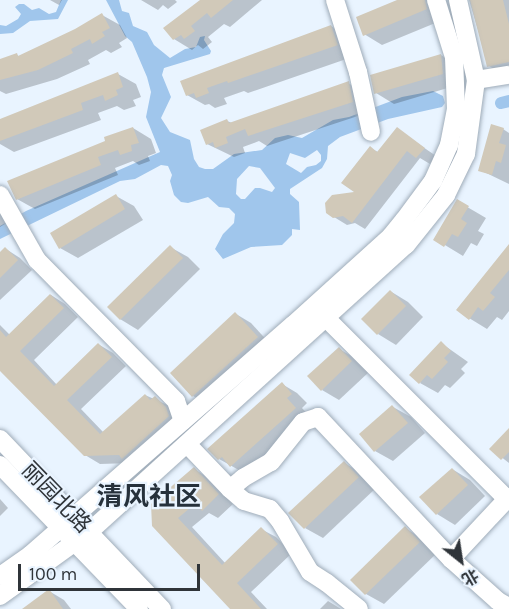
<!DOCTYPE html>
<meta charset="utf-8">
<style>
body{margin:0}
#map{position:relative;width:509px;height:609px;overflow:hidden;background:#e9f4ff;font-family:Karla,"Noto Sans SC",sans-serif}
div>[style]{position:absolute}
.water>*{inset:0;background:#a0c6ec}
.shadow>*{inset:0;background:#0003}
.canal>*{height:12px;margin:-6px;padding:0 6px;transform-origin:6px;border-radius:6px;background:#a0c6ec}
.building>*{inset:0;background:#d1c9b9}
.roads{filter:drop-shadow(0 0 2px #9facb9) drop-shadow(0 0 2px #9facb9)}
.minor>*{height:18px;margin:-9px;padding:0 9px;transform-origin:9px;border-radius:9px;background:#fff}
span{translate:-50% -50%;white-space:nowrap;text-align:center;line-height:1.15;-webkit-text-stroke:4.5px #e9f4ff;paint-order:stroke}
.street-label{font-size:22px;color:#2f3439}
.quarter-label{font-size:26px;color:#26313b;font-weight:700}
.north{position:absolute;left:431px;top:531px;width:60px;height:60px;-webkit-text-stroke:4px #e9f4ff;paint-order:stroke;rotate:150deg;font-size:16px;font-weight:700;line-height:24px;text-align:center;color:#2f3439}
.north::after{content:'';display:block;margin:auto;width:21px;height:27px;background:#2f3439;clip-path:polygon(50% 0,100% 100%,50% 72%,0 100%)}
.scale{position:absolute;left:18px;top:564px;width:182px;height:27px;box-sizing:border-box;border:3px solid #2f3439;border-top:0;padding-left:8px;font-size:18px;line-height:21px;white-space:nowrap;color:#2f3439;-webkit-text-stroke:4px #e9f4ff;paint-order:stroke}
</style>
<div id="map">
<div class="water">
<i style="clip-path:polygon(61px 0,68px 0,58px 19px,30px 21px,13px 33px,0 34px,0 25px,6px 26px,18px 19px,21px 14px,15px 7px,19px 4px,24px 4px,32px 10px,39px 8px,49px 14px,56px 12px)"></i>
<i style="clip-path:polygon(evenodd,106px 0,119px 0,122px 11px,129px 13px,133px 26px,147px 32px,154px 45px,170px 58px,185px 49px,196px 47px,200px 37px,205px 36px,204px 40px,211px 51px,210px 54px,164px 68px,162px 75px,171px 97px,161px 118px,170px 132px,190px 140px,194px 159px,199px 167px,205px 169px,213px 169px,234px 154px,262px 150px,275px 138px,288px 135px,302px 138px,333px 120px,349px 117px,402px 97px,433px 91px,443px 96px,445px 103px,442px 107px,388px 119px,340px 137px,328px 146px,327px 159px,322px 168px,290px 189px,290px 194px,299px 202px,300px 230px,292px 229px,292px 235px,282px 245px,251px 247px,223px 259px,215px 249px,223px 234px,234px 223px,235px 214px,229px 208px,219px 207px,208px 197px,188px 203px,181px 202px,174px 195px,170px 181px,172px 175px,168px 166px,161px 165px,135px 179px,120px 181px,0 239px,0 226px,26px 211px,160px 152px,146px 117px,151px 92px,147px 77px,132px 42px,125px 36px,106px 0,317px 150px,321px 155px,321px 161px,316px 165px,307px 167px,301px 173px,286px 164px,290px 153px,305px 158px,317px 150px,106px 0,249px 166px,260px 168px,275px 188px,272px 192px,260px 188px,255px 188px,245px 199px,241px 199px,236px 194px,237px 179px,249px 166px)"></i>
</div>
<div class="shadow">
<i style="clip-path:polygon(50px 0,62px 0,59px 5px)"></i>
<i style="clip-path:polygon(141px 0,175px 0,177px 2px,168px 9px,163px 5px,158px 10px)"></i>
<i style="clip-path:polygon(201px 0,262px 0,230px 27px,224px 24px,208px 37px,212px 42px,203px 49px,198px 45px,192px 50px,174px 39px,166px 28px)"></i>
<i style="clip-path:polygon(401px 0,444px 0,445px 19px,382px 45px,364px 34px)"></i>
<i style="clip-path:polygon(469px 0,509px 0,509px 73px,504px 75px,489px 66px)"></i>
<i style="clip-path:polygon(102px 15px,120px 25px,127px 38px,119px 43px,122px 47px,111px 53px,106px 50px,88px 60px,90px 64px,57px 79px,6px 94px,0 91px,0 60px,17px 55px,20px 57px,75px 31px)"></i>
<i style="clip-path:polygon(331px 26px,349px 37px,355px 56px,248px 93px,244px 91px,224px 98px,227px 104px,215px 108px,209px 104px,205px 105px,187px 95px)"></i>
<i style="clip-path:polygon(441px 55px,459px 66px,461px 84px,394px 104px,376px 93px)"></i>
<i style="clip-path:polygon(118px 74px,136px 84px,141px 97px,133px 100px,136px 106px,124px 110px,117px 106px,98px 113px,101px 120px,14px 152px,0 144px,0 120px)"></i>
<i style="clip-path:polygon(348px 83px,366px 93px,370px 112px,267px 146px,259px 141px,243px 147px,245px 153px,234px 157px,207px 144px,227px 121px,232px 123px)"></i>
<i style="clip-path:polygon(133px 128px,151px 139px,156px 153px,148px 156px,150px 161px,139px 165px,133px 161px,115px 168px,118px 175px,35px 209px,17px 199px)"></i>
<i style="clip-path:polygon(397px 129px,436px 156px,430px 164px,420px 158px,365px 229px,355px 223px,347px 225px,334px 217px,358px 192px,370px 148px,378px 152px)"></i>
<i style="clip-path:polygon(503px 129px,509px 133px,509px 184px,480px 170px)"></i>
<i style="clip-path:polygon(116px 196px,134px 206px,143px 220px,78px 258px,60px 248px)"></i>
<i style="clip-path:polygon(0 200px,12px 220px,0 227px)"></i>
<i style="clip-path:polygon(457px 201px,486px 218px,478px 231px,484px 234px,477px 246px,471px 243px,463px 256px,435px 239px)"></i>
<i style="clip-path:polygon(509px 246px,509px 311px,502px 320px,497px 317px,487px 329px,469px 318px)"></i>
<i style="clip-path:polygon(170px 247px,188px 257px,200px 269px,138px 330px,120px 319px)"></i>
<i style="clip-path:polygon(6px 249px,20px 258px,32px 270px,0 300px,0 254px)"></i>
<i style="clip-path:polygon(390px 291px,408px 302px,423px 317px,396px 345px,378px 334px)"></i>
<i style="clip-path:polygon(51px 295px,65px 304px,78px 317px,34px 360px,57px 385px,98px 344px,113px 353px,126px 366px,81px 409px,104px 433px,145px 395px,170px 406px,181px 417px,132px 463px,100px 464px,85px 455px,0 369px,0 325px,10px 335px)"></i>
<i style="clip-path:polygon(236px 314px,251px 323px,272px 346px,208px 404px,193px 396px)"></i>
<i style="clip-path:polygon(441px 343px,468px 362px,461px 369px,465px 373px,450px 388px,445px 385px,438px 393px,420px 383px)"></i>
<i style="clip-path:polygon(339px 349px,357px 359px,369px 372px,339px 400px,322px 390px)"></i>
<i style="clip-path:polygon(282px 384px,297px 393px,307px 403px,302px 408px,311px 418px,246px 474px,219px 459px)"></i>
<i style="clip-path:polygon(393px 407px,411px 417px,425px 433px,393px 461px,375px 451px)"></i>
<i style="clip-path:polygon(509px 430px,509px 463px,491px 449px)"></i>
<i style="clip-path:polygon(344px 463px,362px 473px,376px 488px,323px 538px,305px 528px)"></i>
<i style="clip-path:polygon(194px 469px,209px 478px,233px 504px,218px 518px,209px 513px,192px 527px,226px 564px,261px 529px,276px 537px,292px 553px,251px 592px,267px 609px,232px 609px,154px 525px)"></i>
<i style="clip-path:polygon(452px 469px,470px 480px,485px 496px,455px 525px,437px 514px)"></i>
<i style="clip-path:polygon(0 499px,8px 508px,0 516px)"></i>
<i style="clip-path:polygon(405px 528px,423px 539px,437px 553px,384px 604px,366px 594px,352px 580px)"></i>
<i style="clip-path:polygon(49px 591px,64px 600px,71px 609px,24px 609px)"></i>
<i style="clip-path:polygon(328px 601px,341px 609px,320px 609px)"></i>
</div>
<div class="canal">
<i style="left:501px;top:103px;width:8px;rotate:-14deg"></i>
</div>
<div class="building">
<i style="clip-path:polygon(200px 0,233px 0,211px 18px,207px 13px,191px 26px,195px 31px,184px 39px,181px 35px,173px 40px,163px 28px)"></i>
<i style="clip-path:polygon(397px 0,425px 0,427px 9px,363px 36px,356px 17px)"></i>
<i style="clip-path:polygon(470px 0,503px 0,509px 24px,509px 62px,487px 67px)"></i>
<i style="clip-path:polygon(102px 13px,110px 28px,102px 32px,105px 36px,92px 44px,90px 39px,71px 49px,73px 53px,38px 70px,0 80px,0 59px,17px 53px,18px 56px,75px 29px)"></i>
<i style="clip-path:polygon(331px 25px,338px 45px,228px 83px,227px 81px,207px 88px,209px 93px,196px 98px,194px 93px,186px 96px,180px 81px)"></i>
<i style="clip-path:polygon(441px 54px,443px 74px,374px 94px,370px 75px)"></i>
<i style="clip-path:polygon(118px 72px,123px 87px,116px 90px,118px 95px,105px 101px,103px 95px,81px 103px,83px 110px,0 141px,0 119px)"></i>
<i style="clip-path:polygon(349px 81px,353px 102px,248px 136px,245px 129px,226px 137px,228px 143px,215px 148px,213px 142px,206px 145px,200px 130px,227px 119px,229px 123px)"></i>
<i style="clip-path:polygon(491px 124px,504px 128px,499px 143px,506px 145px,501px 163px,496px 161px,492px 175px,478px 171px)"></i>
<i style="clip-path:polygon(133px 127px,139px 143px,131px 145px,132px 151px,120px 155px,118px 150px,98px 157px,101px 165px,16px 200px,7px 181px,105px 141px,104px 137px)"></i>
<i style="clip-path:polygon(397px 127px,425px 148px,416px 158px,407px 151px,352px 223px,343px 216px,333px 218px,326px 213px,325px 203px,332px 195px,354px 192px,341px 183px,370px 146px,377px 152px)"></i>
<i style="clip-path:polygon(116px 194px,125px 209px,59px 249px,50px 233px)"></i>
<i style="clip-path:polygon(457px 199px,469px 206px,461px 219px,467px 223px,458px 237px,452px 234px,444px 247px,433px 240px)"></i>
<i style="clip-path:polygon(509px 244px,509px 270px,490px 293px,495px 297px,483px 311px,478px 307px,469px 320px,456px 310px)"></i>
<i style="clip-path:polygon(170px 245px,183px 258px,120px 320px,107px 307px)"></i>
<i style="clip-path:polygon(5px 247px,18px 260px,0 278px,0 252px)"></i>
<i style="clip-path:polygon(390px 290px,406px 306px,377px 335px,361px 319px)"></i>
<i style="clip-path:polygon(50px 294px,64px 308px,20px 351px,54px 386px,98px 343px,112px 357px,67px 400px,100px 434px,145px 394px,150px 400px,155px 396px,166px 407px,169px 416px,122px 459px,119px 455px,84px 456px,0 371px,0 330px,6px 337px)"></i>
<i style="clip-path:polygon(235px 312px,258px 337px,192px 397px,170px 373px)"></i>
<i style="clip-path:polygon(441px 341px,451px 351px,444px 358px,448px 362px,432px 379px,427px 375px,419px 384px,409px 375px)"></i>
<i style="clip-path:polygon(339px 347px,352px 361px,321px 391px,307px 376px)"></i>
<i style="clip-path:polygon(282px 382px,292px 394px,287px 398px,296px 408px,230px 467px,222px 457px,218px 460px,207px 449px)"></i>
<i style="clip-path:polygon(392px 405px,408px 423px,374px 452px,359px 434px)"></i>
<i style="clip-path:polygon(509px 428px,509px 452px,501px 460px,489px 449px)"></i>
<i style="clip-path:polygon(344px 461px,359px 477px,304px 529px,288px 513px)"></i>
<i style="clip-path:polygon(194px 467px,219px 494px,202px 511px,196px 503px,178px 518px,222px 565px,261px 527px,278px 544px,237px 583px,261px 609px,230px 609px,152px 526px,151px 504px)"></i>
<i style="clip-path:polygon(452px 468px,468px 485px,436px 515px,419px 497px)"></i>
<i style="clip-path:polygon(405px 526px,420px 542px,365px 595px,350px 580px)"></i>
<i style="clip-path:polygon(49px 589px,63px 609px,22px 609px)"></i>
</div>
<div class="roads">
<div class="minor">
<i style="left:335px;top:0;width:76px;rotate:72.3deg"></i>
<i style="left:358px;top:72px;width:61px;rotate:77.8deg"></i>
<i style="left:476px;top:80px;width:33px;rotate:-9deg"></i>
<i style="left:0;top:195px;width:75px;rotate:60.4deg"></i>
<i style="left:37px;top:260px;width:198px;rotate:45.4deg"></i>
<i style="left:176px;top:401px;width:21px;rotate:71deg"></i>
<i style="left:326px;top:318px;width:256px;rotate:45deg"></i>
<i style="left:507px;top:499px;width:3px;rotate:-45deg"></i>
<i style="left:0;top:439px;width:235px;rotate:46.4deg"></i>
<i style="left:187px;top:444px;width:62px;rotate:46.3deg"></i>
<i style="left:230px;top:489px;width:17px;rotate:-40deg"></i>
<i style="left:243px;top:478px;width:32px;rotate:-30deg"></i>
<i style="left:271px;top:462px;width:51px;rotate:-51.3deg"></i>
<i style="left:303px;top:422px;width:16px;rotate:-18deg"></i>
<i style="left:318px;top:417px;width:195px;rotate:46.9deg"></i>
<i style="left:451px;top:559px;width:82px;rotate:-47deg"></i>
<i style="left:507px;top:499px;width:2px;rotate:27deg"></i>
<i style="left:0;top:465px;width:200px;rotate:46deg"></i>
<i style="left:230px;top:489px;width:18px;rotate:41deg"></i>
<i style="left:244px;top:501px;width:27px;rotate:17deg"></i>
<i style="left:270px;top:509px;width:16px;rotate:50deg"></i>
<i style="left:280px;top:521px;width:59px;rotate:59.5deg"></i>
<i style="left:310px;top:572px;width:20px;rotate:33deg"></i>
<i style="left:327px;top:583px;width:41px;rotate:39.1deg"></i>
<i style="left:451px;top:559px;width:63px;rotate:41.8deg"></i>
<i style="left:498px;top:601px;width:13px;rotate:29deg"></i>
<i style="left:0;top:576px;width:37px;rotate:-35deg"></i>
<i style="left:30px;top:555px;width:349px;rotate:-41.2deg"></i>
<i style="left:293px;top:325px;width:132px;rotate:-42.2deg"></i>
<i style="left:391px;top:236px;width:21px;rotate:-51deg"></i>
<i style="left:404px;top:220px;width:49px;rotate:-53.4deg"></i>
<i style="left:433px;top:181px;width:39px;rotate:-66deg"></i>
<i style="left:449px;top:145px;width:37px;rotate:-79deg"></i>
<i style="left:456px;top:109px;width:52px;rotate:-92.2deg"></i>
<i style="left:454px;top:57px;width:60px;rotate:-107.5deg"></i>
<i style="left:0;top:596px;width:110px;rotate:-35.7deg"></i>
<i style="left:89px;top:532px;width:428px;rotate:-42.2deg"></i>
<i style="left:406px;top:245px;width:64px;rotate:-51.3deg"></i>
<i style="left:446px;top:195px;width:46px;rotate:-64deg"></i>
<i style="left:466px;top:154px;width:75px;rotate:-82.3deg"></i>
<i style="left:476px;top:80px;width:82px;rotate:-102.7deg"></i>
</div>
</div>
<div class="street-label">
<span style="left:56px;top:498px;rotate:46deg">丽园北路</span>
</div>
<div class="quarter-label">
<span style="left:149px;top:497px">清风社区</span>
</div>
<div class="north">北</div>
<div class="scale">100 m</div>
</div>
